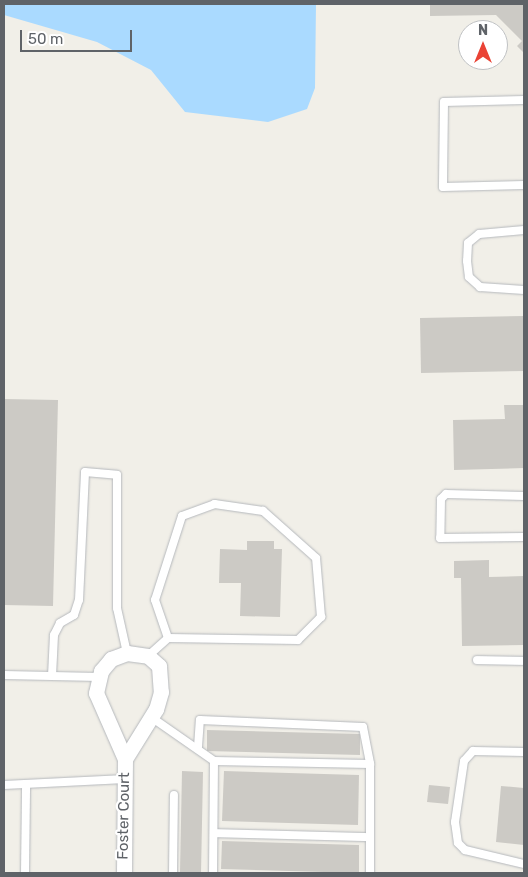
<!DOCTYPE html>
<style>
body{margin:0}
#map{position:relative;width:528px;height:877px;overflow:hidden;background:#f1efe8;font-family:Rubik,sans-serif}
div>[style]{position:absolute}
.water>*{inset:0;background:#aadaff}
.building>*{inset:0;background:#cccac5}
.roads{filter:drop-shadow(0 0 1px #b5b8bc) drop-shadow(0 0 1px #b5b8bc)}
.service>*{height:8px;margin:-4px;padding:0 4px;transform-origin:4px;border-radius:4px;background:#fff}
.minor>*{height:15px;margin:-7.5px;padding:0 7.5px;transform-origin:7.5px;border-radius:7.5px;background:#fff}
span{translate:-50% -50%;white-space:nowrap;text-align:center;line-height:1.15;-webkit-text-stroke:4.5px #fff;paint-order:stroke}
.street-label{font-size:15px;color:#5f6368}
.frame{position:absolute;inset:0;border:5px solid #5f6368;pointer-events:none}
.north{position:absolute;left:458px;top:20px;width:50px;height:50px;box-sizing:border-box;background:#fff;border:1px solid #bfc1c3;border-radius:50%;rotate:0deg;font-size:14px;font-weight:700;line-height:20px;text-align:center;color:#5f6368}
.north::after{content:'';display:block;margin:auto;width:18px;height:22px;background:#ea4335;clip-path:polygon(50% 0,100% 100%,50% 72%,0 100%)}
.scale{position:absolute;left:20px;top:30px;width:112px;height:22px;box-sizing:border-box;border:2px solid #5f6368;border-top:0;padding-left:6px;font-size:15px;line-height:18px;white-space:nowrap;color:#5f6368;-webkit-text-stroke:4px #fff;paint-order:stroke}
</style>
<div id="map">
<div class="water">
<i style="clip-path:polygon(4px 4px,316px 4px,315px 88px,307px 109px,268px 122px,185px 112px,151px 70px,97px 42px,4px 15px)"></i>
</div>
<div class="building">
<i style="clip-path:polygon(430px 4px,524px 4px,524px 53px,517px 46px,522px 41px,496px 15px,430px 16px)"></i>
<i style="clip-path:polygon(524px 316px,524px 371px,421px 373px,420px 318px)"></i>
<i style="clip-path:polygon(4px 399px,58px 400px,53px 606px,4px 605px)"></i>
<i style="clip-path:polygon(504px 405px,524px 405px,524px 468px,454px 470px,453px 420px,505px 419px)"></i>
<i style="clip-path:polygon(247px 541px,274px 541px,274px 549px,282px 549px,280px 617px,240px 616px,241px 583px,219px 583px,220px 549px,247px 550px)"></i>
<i style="clip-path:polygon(489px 560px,489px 577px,524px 576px,524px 645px,462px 646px,461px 578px,454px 578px,454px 561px)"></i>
<i style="clip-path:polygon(207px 730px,360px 734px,360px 755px,207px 751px)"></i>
<i style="clip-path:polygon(182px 771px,203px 772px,201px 873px,180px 873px)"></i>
<i style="clip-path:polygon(224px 771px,359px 775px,358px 825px,222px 821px)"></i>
<i style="clip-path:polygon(429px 785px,450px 787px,448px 804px,427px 802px)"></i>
<i style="clip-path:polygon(501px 786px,524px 788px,524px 845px,496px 842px)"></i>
<i style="clip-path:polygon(222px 841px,359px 845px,359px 873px,221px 869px)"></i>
</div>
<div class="roads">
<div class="service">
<i style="left:524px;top:100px;width:80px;rotate:178.6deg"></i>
<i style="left:444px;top:102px;width:85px;rotate:90.7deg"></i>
<i style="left:443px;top:187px;width:81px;rotate:-1.4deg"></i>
<i style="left:524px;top:230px;width:45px;rotate:174.9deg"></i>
<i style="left:479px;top:234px;width:14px;rotate:141deg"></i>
<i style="left:468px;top:243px;width:18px;rotate:93deg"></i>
<i style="left:467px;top:261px;width:16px;rotate:83deg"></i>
<i style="left:469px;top:277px;width:15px;rotate:42deg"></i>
<i style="left:480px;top:287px;width:44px;rotate:3.9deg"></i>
<i style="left:524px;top:496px;width:78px;rotate:-178.5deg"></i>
<i style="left:446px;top:494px;width:7px;rotate:135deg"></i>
<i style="left:441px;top:499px;width:39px;rotate:91deg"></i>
<i style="left:440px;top:538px;width:84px;rotate:-0.7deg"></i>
<i style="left:148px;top:656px;width:27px;rotate:-42deg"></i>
<i style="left:168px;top:638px;width:130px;rotate:0.9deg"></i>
<i style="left:298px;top:640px;width:33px;rotate:-45deg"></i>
<i style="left:321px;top:617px;width:59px;rotate:-94.8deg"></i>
<i style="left:316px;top:558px;width:71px;rotate:-138.4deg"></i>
<i style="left:263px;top:511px;width:49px;rotate:-171.7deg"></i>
<i style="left:215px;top:504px;width:35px;rotate:160deg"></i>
<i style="left:182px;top:516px;width:88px;rotate:107.8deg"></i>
<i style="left:155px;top:600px;width:40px;rotate:71.1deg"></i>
<i style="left:477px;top:660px;width:47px;rotate:1.2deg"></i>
<i style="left:4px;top:675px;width:95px;rotate:1.2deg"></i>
<i style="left:52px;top:676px;width:41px;rotate:-87.2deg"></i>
<i style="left:54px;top:635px;width:13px;rotate:-63deg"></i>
<i style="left:60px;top:623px;width:16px;rotate:-30deg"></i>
<i style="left:74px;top:615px;width:16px;rotate:-72deg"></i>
<i style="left:79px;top:600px;width:128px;rotate:-87.3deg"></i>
<i style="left:85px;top:472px;width:32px;rotate:5deg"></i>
<i style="left:117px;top:475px;width:133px;rotate:90deg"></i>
<i style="left:117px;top:608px;width:46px;rotate:77.5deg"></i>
<i style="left:151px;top:717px;width:77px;rotate:34.9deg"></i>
<i style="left:214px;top:761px;width:112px;rotate:90.5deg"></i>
<i style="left:198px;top:747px;width:27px;rotate:-86deg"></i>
<i style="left:200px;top:720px;width:163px;rotate:2.5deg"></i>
<i style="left:363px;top:727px;width:38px;rotate:79deg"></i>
<i style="left:370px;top:764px;width:109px;rotate:90deg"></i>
<i style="left:524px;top:752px;width:51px;rotate:-178.9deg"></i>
<i style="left:473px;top:751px;width:13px;rotate:132deg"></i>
<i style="left:464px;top:761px;width:62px;rotate:98.4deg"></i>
<i style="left:455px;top:822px;width:21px;rotate:82deg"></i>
<i style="left:458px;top:843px;width:10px;rotate:45deg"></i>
<i style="left:465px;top:850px;width:61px;rotate:13.3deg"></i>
<i style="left:214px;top:761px;width:156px;rotate:1.1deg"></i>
<i style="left:4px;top:785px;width:121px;rotate:-2.8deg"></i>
<i style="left:214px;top:833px;width:155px;rotate:1.5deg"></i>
<i style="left:25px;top:873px;width:88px;rotate:-89.3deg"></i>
<i style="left:173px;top:873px;width:78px;rotate:-89.3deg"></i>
</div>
<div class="minor">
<i style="left:124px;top:873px;width:114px;rotate:-89.5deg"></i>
<i style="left:125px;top:759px;width:72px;rotate:-113.7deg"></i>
<i style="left:96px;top:693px;width:23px;rotate:-77deg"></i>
<i style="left:101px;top:671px;width:16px;rotate:-50deg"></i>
<i style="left:111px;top:659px;width:17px;rotate:-21deg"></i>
<i style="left:127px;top:653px;width:21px;rotate:8deg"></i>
<i style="left:148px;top:656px;width:15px;rotate:42deg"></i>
<i style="left:159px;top:666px;width:26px;rotate:86deg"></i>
<i style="left:161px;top:692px;width:18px;rotate:106deg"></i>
<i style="left:156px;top:709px;width:59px;rotate:121.8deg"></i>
</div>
</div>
<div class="street-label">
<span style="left:124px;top:816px;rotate:-89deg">Foster Court</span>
</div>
<div class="frame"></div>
<div class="north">N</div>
<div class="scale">50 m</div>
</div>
